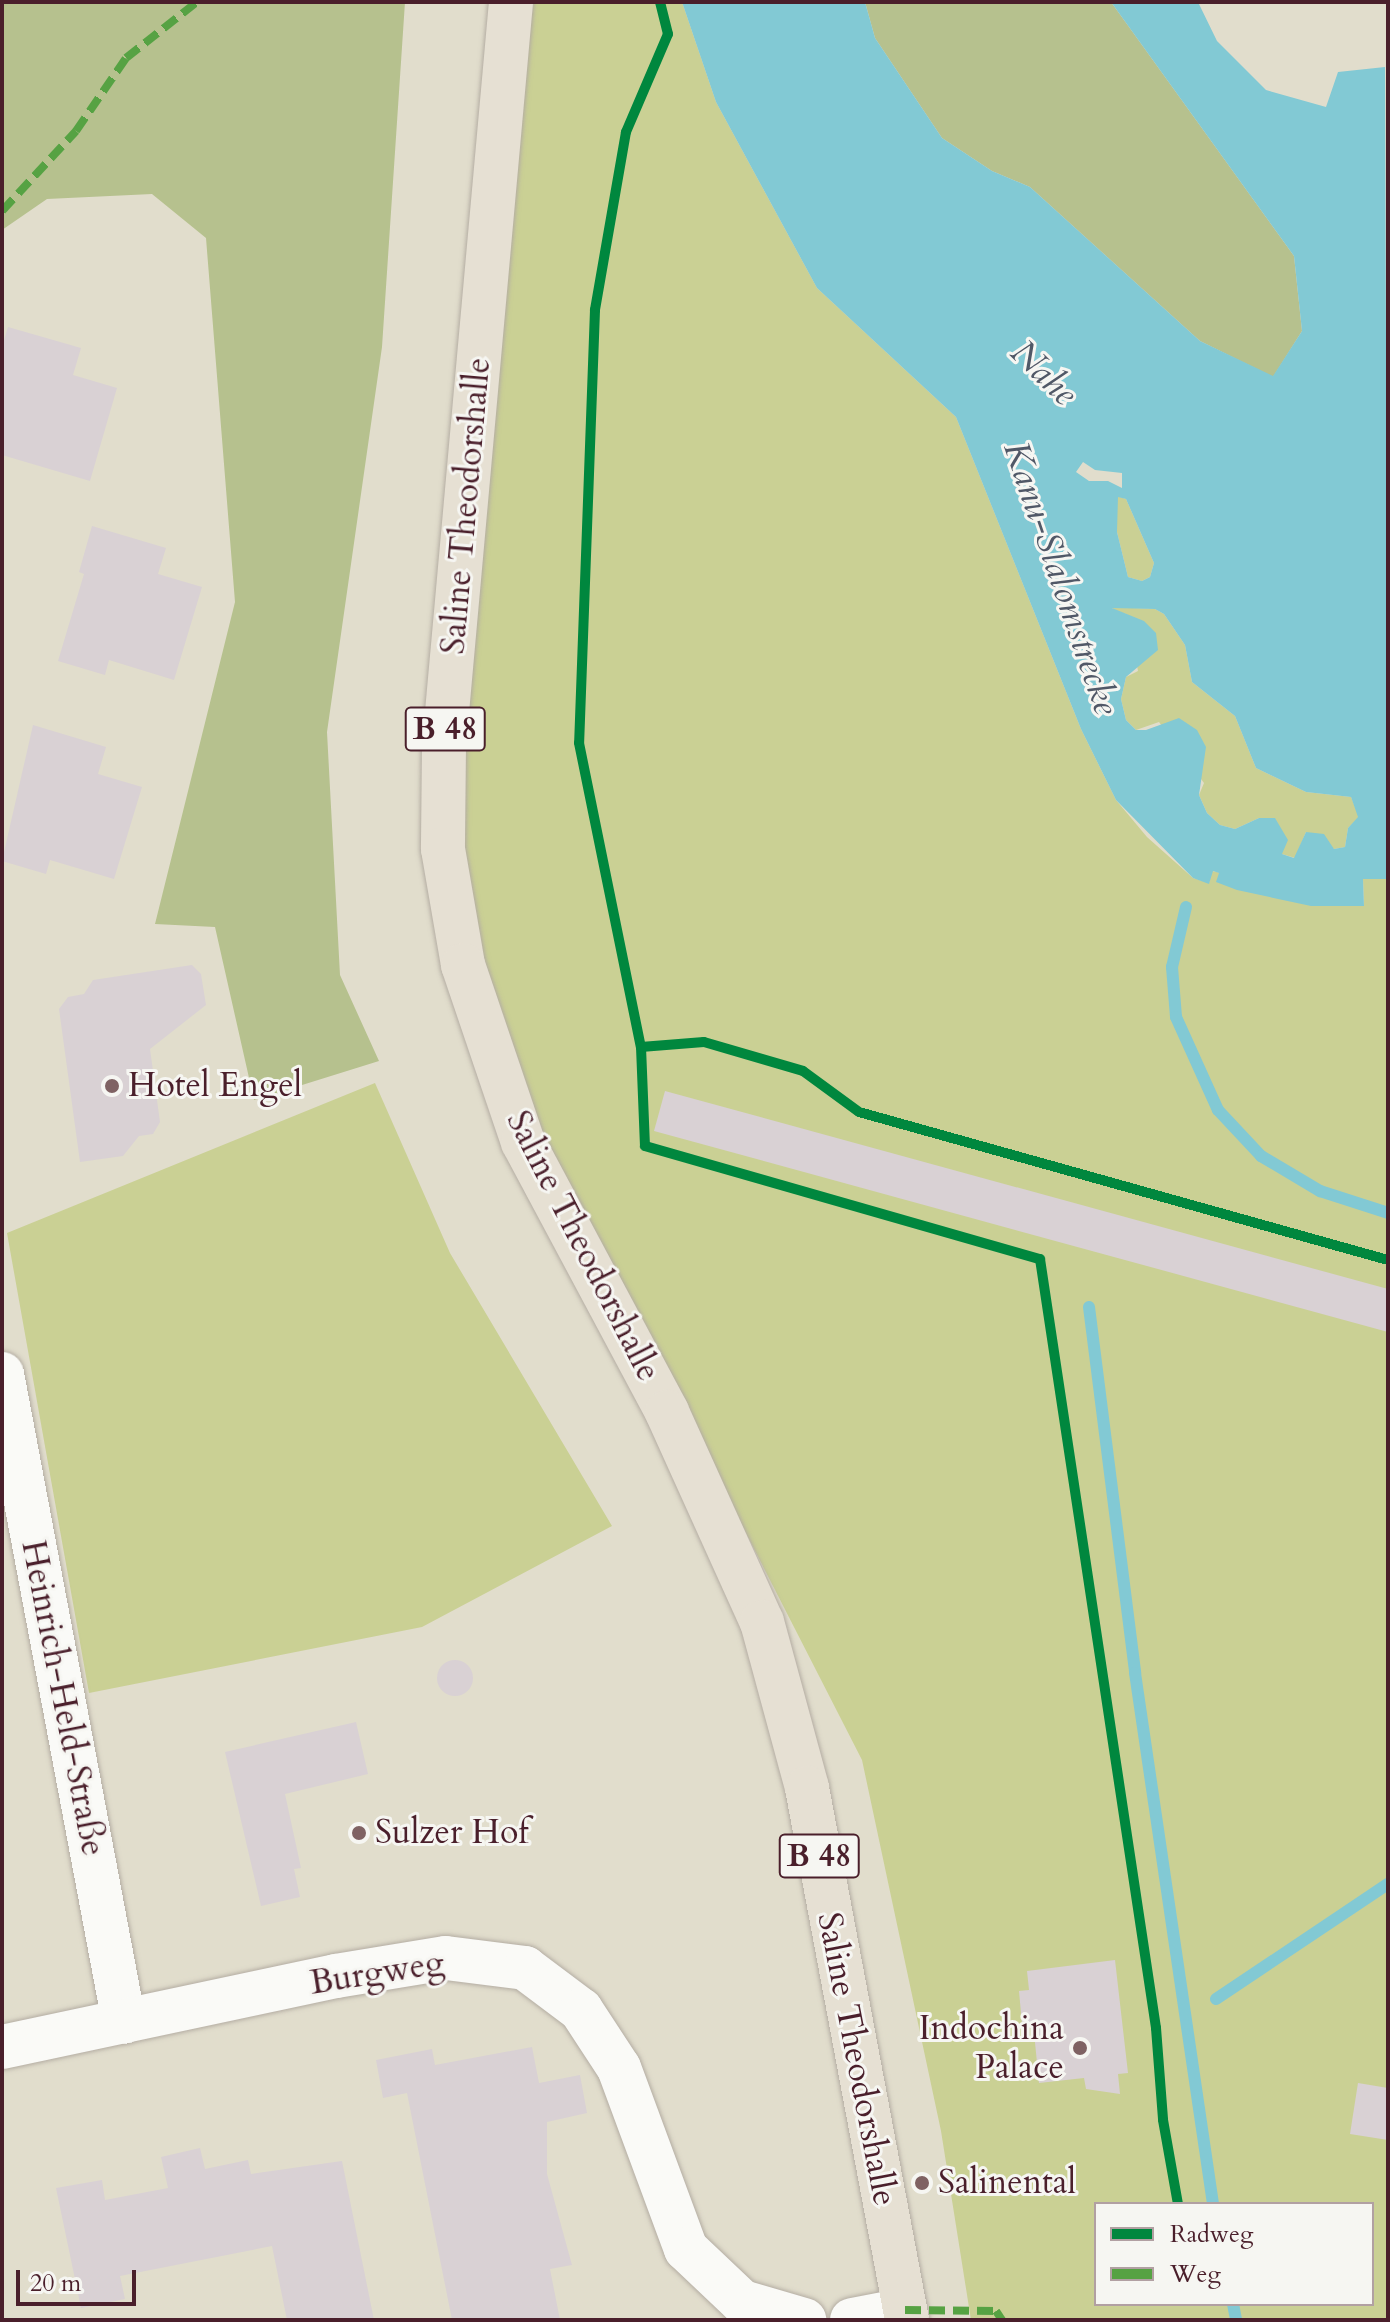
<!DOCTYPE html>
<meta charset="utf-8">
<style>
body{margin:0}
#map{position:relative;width:1390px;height:2322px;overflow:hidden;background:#e1ddcc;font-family:Cardo,serif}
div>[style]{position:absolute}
.green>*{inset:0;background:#cad094}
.forest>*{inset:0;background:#b6c18e}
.water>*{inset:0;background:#82c9d4}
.stream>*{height:12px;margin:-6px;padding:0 6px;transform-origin:6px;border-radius:6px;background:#82c9d4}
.building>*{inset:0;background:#d9d1d4}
.round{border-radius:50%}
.roads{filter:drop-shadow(0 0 2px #b4ada3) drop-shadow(0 0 2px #b4ada3)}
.minor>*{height:44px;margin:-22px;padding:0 22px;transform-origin:22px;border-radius:22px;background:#fafaf7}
.major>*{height:44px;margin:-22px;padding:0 22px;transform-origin:22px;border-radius:22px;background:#e6e0d3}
.quiet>*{height:8px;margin-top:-4px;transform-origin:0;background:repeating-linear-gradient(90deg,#56a243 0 16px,transparent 0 24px)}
.cycleway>*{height:10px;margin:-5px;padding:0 5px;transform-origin:5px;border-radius:5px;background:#00873e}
.dots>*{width:22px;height:22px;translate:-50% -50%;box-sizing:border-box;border:4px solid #f6f6f2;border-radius:50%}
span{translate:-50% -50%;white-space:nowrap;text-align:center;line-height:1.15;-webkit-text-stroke:6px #f6f6f2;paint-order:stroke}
.shield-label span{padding:2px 6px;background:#f6f6f2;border:2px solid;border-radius:6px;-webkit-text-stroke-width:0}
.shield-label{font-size:32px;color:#4a1f2b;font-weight:700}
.street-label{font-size:34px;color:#4a1f2b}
.poi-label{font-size:34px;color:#4a1f2b}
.left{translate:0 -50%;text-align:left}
.right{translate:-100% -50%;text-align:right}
.water-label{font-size:36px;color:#505867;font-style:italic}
.frame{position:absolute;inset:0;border:4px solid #4a1f2b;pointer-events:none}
.legend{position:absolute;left:1094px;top:2202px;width:280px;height:104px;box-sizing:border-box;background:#f6f6f2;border:2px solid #b1a0a2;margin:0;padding:10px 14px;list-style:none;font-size:24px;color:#4a1f2b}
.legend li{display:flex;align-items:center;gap:16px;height:40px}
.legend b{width:40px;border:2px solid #b1a0a2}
.scale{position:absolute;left:16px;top:2270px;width:120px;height:36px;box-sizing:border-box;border:4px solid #4a1f2b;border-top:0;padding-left:10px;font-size:24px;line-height:28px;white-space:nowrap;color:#4a1f2b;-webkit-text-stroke:6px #f6f6f2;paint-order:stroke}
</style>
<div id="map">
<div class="green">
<i style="clip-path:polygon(evenodd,534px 2px,682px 2px,716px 102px,817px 288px,956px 417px,1081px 729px,1116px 800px,1147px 837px,1193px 878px,1209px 883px,1212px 871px,1364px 905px,1363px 879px,1388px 879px,1388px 2320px,971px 2320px,941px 2131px,862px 1760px,544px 1138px,479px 958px,461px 847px,461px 743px,505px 185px,534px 2px,1096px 2204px,1372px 2204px,1372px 2304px,1096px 2304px,1096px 2204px)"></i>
<i style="clip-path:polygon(1117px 496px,1126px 499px,1154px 563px,1150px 577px,1142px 581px,1128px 577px,1117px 532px)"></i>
<i style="clip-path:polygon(1112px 607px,1155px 609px,1164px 614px,1185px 645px,1192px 682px,1235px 716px,1256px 768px,1306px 792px,1351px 797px,1359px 817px,1348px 828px,1345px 847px,1334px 849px,1306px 832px,1295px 858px,1282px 854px,1259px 818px,1235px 829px,1220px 825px,1207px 813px,1199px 795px,1204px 783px,1159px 722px,1136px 730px,1126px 720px,1121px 699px,1126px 677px,1138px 671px,1127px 614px,1114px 613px)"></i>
<i style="clip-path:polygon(375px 1083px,450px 1253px,612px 1526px,422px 1627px,89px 1693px,7px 1233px)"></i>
</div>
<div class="forest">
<i style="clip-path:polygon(2px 2px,405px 2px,382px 347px,327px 732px,340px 975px,379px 1061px,254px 1100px,215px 927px,155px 924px,235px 602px,206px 238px,152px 194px,47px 199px,2px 230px)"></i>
<i style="clip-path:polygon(865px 2px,1111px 2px,1294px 256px,1302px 331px,1273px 377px,1200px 341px,1030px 187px,992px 171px,942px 138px,875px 38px)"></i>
</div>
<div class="water">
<i style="clip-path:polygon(evenodd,682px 2px,865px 2px,875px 38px,942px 138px,992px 171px,1030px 187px,1200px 341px,1273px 376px,1302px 331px,1294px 256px,1111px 2px,1198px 2px,1217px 41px,1266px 90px,1326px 107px,1338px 72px,1385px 67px,1388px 879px,1363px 879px,1364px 906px,1311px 906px,1237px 890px,1216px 882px,1219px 873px,1213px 871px,1209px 884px,1193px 878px,1116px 800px,1081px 729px,956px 417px,817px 288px,716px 102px,682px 2px,1083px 462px,1095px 470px,1122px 473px,1122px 488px,1108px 481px,1089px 481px,1076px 472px,1083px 462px,682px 2px,1118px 497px,1126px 499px,1154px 563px,1150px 577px,1142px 581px,1128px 577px,1117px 532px,1118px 497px,682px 2px,1112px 608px,1155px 609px,1164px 614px,1185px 645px,1192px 682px,1235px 716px,1256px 768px,1306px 792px,1351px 797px,1358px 817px,1348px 828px,1345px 847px,1334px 849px,1324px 834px,1306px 832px,1294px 858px,1282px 854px,1288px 840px,1275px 818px,1259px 818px,1235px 829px,1220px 825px,1207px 813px,1199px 795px,1206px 747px,1197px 730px,1179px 718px,1146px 730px,1136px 730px,1126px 720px,1121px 699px,1126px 677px,1158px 650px,1156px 633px,1144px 621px,1112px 608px)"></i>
</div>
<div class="stream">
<i style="left:1186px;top:907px;width:62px;rotate:103.1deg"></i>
<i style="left:1172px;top:967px;width:50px;rotate:85.4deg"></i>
<i style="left:1176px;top:1017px;width:102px;rotate:65.7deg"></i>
<i style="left:1218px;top:1110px;width:63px;rotate:46.9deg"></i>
<i style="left:1261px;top:1156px;width:69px;rotate:30.7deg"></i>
<i style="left:1320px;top:1191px;width:71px;rotate:17.9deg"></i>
<i style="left:1089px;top:1307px;width:369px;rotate:82.8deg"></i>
<i style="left:1135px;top:1673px;width:537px;rotate:81.64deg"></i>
<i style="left:1216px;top:1999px;width:207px;rotate:-33.8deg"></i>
<i style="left:1233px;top:2304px;width:16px;rotate:79deg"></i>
</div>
<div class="building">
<i style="clip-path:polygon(8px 327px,81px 348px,73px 375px,117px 388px,90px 481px,2px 455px,2px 347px)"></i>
<i style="clip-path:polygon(92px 526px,166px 548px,158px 574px,202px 587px,174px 680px,109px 660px,105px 675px,58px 661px,84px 574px,79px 572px)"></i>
<i style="clip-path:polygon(33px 725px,106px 747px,98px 774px,142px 787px,114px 879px,50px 860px,46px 874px,2px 861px)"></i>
<i style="clip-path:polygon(192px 965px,201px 974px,206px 1005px,150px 1049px,160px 1122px,153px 1134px,139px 1136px,123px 1156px,80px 1162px,59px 1009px,68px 997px,84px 994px,93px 980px)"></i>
<i style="clip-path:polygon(665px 1091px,1388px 1289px,1388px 1332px,654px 1131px)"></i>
<i class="round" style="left:437px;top:1660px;width:36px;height:36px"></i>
<i style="clip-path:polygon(356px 1722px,368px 1774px,285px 1794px,301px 1868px,294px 1869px,300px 1897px,261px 1906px,225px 1752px)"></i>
<i style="clip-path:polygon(1115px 1960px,1128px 2073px,1118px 2074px,1120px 2094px,1086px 2089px,1084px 2078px,1039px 2083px,1033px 2022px,1022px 2024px,1019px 1991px,1029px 1990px,1027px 1971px)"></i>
<i style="clip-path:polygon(532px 2047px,539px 2083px,580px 2075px,587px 2113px,547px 2122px,547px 2174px,572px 2265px,550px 2269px,560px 2320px,452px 2320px,407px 2093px,383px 2098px,376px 2060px,432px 2049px,435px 2065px)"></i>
<i style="clip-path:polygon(1358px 2083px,1388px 2088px,1388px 2140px,1350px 2134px)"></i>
<i style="clip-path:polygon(200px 2148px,205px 2169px,248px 2160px,251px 2174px,342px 2161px,374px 2320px,287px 2320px,272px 2246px,120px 2276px,125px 2299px,81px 2308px,56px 2188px,102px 2180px,105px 2200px,168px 2188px,161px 2157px)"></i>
</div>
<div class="roads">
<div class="minor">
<i style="left:2px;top:1374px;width:659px;rotate:79.34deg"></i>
<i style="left:2px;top:2047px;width:341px;rotate:-12deg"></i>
<i style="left:336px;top:1976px;width:111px;rotate:-9.3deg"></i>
<i style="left:446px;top:1958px;width:80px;rotate:7.2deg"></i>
<i style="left:525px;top:1968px;width:70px;rotate:36.9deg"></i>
<i style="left:581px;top:2010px;width:69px;rotate:56.8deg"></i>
<i style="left:619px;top:2068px;width:193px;rotate:69.7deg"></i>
<i style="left:686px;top:2249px;width:77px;rotate:43.4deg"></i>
<i style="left:742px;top:2302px;width:65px;rotate:16.2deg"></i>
<i style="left:852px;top:2320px;width:54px;rotate:-10.7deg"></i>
</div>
<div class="major">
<i style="left:511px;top:2px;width:747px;rotate:95.15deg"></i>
<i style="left:444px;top:746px;width:103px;rotate:90.6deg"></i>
<i style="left:443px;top:849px;width:118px;rotate:80.2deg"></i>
<i style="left:463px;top:965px;width:187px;rotate:71.3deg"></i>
<i style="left:523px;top:1142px;width:306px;rotate:61.9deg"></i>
<i style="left:667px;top:1412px;width:230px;rotate:65.7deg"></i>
<i style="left:762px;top:1622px;width:172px;rotate:74.8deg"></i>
<i style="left:807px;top:1788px;width:541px;rotate:79.35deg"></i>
</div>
</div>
<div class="quiet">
<i style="left:2px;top:211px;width:109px;rotate:-47.2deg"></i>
<i style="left:76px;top:131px;width:88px;rotate:-55.6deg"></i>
<i style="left:126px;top:58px;width:90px;rotate:-38.3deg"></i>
<i style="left:905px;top:2310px;width:91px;rotate:0.6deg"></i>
<i style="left:996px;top:2311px;width:11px;rotate:56deg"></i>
</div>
<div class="cycleway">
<i style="left:660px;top:2px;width:33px;rotate:76deg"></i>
<i style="left:668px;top:34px;width:107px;rotate:113.2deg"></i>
<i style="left:626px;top:132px;width:181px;rotate:99.9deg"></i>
<i style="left:595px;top:310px;width:433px;rotate:92.1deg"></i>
<i style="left:579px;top:743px;width:310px;rotate:78.5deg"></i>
<i style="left:641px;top:1047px;width:99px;rotate:87.7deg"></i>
<i style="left:645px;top:1146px;width:411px;rotate:16deg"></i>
<i style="left:1040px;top:1259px;width:778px;rotate:81.42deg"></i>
<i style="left:1156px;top:2028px;width:92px;rotate:85.6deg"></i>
<i style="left:1163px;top:2120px;width:85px;rotate:79.9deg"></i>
<i style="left:641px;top:1047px;width:63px;rotate:-4.5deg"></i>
<i style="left:704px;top:1042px;width:103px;rotate:16.3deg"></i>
<i style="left:803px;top:1071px;width:69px;rotate:36.2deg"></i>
<i style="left:859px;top:1112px;width:549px;rotate:15.63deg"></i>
</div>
<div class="dots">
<i style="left:112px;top:1086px;background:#7f6263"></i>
<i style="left:359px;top:1833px;background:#7f6263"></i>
<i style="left:1080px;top:2048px;background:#7f6263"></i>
<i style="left:922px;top:2183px;background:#7f6263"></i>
</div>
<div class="shield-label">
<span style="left:445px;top:729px">B 48</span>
<span style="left:819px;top:1856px">B 48</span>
</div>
<div class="street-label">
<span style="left:466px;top:506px;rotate:-85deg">Saline Theodorshalle</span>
<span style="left:583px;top:1246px;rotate:63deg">Saline Theodorshalle</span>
<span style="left:63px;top:1698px;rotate:79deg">Heinrich-Held-Straße</span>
<span style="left:377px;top:1973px;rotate:-9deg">Burgweg</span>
<span style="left:857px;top:2059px;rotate:79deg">Saline Theodorshalle</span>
</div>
<div class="poi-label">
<span class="left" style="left:128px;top:1086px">Hotel Engel</span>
<span class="left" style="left:375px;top:1833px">Sulzer Hof</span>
<span class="right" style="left:1064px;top:2048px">Indochina<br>Palace</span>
<span class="left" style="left:938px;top:2183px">Salinental</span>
</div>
<div class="water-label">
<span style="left:1044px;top:373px;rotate:44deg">Nahe</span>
<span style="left:1061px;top:578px;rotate:71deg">Kanu-Slalomstrecke</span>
</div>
<div class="frame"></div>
<ul class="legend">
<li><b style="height:10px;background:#00873e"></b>Radweg</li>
<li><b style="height:10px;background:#56a243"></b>Weg</li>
</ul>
<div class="scale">20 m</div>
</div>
